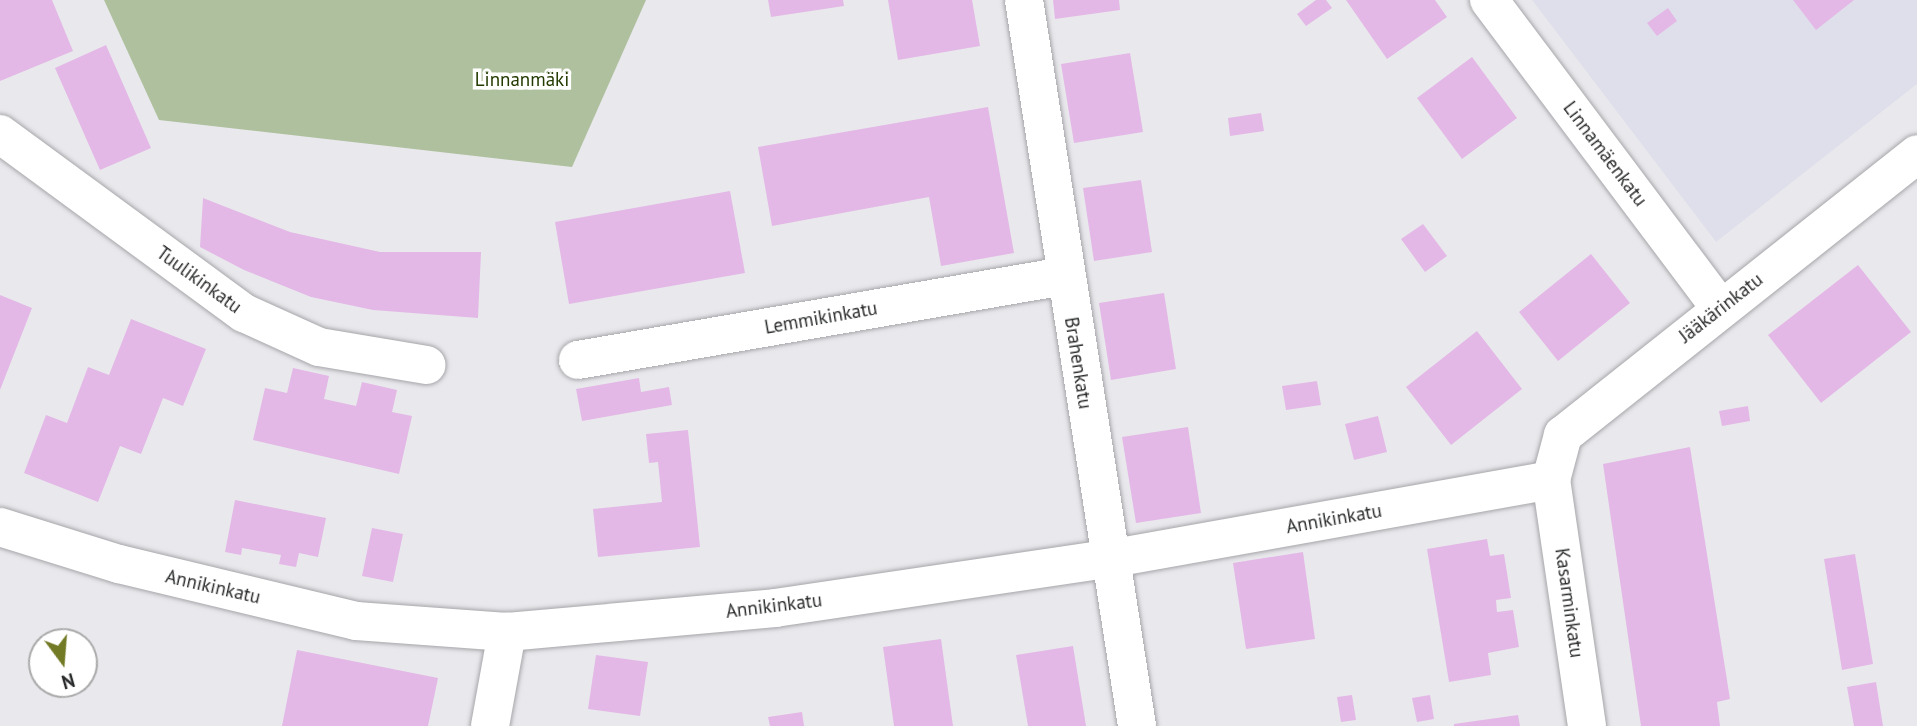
<!DOCTYPE html>
<meta charset="utf-8">
<style>
body{margin:0}
#map{position:relative;width:1917px;height:726px;overflow:hidden;background:#e9e9ed;font-family:"PT Sans",sans-serif}
div>[style]{position:absolute}
.built>*{inset:0;background:#dfdfeb}
.green>*{inset:0;background:#afc09e}
.building>*{inset:0;background:#e3b8e6}
.roads{filter:drop-shadow(0 0 2px #a6a6aa) drop-shadow(0 0 2px #a6a6aa)}
.minor>*{height:38px;margin:-19px;padding:0 19px;transform-origin:19px;border-radius:19px;background:#fff}
span{translate:-50% -50%;white-space:nowrap;text-align:center;line-height:1.15;-webkit-text-stroke:7px #fff;paint-order:stroke}
.park-label{font-size:19px;color:#233a00}
.street-label{font-size:19px;color:#2a2b2c}
.north{position:absolute;left:28px;top:628px;width:70px;height:70px;box-sizing:border-box;background:#fff;border:2px solid #aaaaab;border-radius:50%;rotate:164deg;font-size:19px;font-weight:700;line-height:28px;text-align:center;color:#2a2b2c}
.north::after{content:'';display:block;margin:auto;width:24px;height:32px;background:#737a25;clip-path:polygon(50% 0,100% 100%,50% 72%,0 100%)}
</style>
<div id="map">
<div class="built">
<i style="clip-path:polygon(1532px 0,1917px 0,1917px 84px,1716px 242px)"></i>
</div>
<div class="green">
<i style="clip-path:polygon(104px 0,646px 0,572px 167px,159px 120px)"></i>
</div>
<div class="building">
<i style="clip-path:polygon(0 0,52px 0,73px 51px,0 81px)"></i>
<i style="clip-path:polygon(768px 0,843px 0,844px 6px,771px 17px)"></i>
<i style="clip-path:polygon(888px 0,972px 0,980px 46px,898px 60px)"></i>
<i style="clip-path:polygon(1053px 0,1119px 0,1120px 10px,1055px 19px)"></i>
<i style="clip-path:polygon(1316px 0,1326px 0,1332px 8px,1306px 26px,1297px 14px)"></i>
<i style="clip-path:polygon(1346px 0,1435px 0,1447px 17px,1387px 59px)"></i>
<i style="clip-path:polygon(1793px 0,1854px 0,1816px 30px)"></i>
<i style="clip-path:polygon(1668px 8px,1677px 21px,1657px 36px,1647px 23px)"></i>
<i style="clip-path:polygon(106px 45px,151px 148px,100px 170px,55px 68px)"></i>
<i style="clip-path:polygon(1130px 53px,1143px 132px,1074px 143px,1061px 64px)"></i>
<i style="clip-path:polygon(1472px 57px,1517px 118px,1462px 159px,1417px 98px)"></i>
<i style="clip-path:polygon(988px 107px,1014px 253px,941px 266px,929px 197px,772px 226px,758px 147px)"></i>
<i style="clip-path:polygon(1261px 113px,1264px 131px,1230px 136px,1228px 118px)"></i>
<i style="clip-path:polygon(1141px 180px,1152px 252px,1094px 261px,1083px 188px)"></i>
<i style="clip-path:polygon(730px 191px,745px 273px,569px 304px,555px 222px)"></i>
<i style="clip-path:polygon(203px 198px,290px 232px,380px 252px,481px 252px,478px 318px,373px 310px,311px 297px,244px 270px,200px 247px)"></i>
<i style="clip-path:polygon(1423px 224px,1447px 256px,1425px 272px,1401px 239px)"></i>
<i style="clip-path:polygon(1591px 254px,1630px 303px,1558px 361px,1519px 312px)"></i>
<i style="clip-path:polygon(1858px 265px,1911px 332px,1821px 403px,1768px 335px)"></i>
<i style="clip-path:polygon(1164px 293px,1176px 369px,1111px 380px,1099px 303px)"></i>
<i style="clip-path:polygon(0 295px,32px 308px,0 390px)"></i>
<i style="clip-path:polygon(131px 319px,206px 349px,183px 406px,163px 398px,141px 454px,120px 446px,98px 502px,24px 473px,46px 415px,67px 423px,88px 367px,109px 375px)"></i>
<i style="clip-path:polygon(1477px 331px,1522px 389px,1451px 445px,1406px 387px)"></i>
<i style="clip-path:polygon(293px 368px,329px 376px,324px 399px,356px 406px,362px 382px,397px 390px,392px 412px,412px 416px,399px 474px,253px 440px,265px 388px,287px 393px)"></i>
<i style="clip-path:polygon(639px 378px,641px 392px,669px 387px,672px 405px,582px 421px,576px 389px)"></i>
<i style="clip-path:polygon(1317px 381px,1321px 405px,1286px 410px,1282px 386px)"></i>
<i style="clip-path:polygon(1748px 406px,1750px 421px,1722px 426px,1719px 411px)"></i>
<i style="clip-path:polygon(1378px 416px,1387px 452px,1354px 460px,1345px 424px)"></i>
<i style="clip-path:polygon(1188px 427px,1201px 513px,1136px 523px,1122px 437px)"></i>
<i style="clip-path:polygon(688px 430px,700px 547px,598px 557px,593px 509px,662px 502px,658px 462px,649px 463px,646px 434px)"></i>
<i style="clip-path:polygon(1690px 447px,1730px 699px,1717px 702px,1720px 726px,1641px 726px,1603px 464px)"></i>
<i style="clip-path:polygon(235px 500px,326px 518px,318px 557px,299px 553px,296px 567px,279px 564px,281px 555px,242px 548px,241px 555px,225px 552px)"></i>
<i style="clip-path:polygon(372px 528px,403px 534px,393px 582px,362px 576px)"></i>
<i style="clip-path:polygon(1487px 539px,1490px 556px,1504px 554px,1511px 598px,1496px 600px,1497px 612px,1513px 610px,1519px 647px,1488px 653px,1491px 675px,1449px 682px,1427px 549px)"></i>
<i style="clip-path:polygon(1303px 552px,1315px 639px,1246px 649px,1233px 563px)"></i>
<i style="clip-path:polygon(1855px 554px,1873px 664px,1842px 670px,1824px 559px)"></i>
<i style="clip-path:polygon(941px 639px,953px 726px,894px 726px,883px 647px)"></i>
<i style="clip-path:polygon(1073px 646px,1086px 726px,1028px 726px,1016px 655px)"></i>
<i style="clip-path:polygon(297px 650px,438px 678px,428px 726px,282px 726px)"></i>
<i style="clip-path:polygon(596px 655px,648px 662px,640px 716px,588px 709px)"></i>
<i style="clip-path:polygon(1876px 682px,1883px 726px,1854px 726px,1847px 687px)"></i>
<i style="clip-path:polygon(1352px 695px,1356px 720px,1341px 722px,1337px 697px)"></i>
<i style="clip-path:polygon(1430px 695px,1434px 719px,1417px 722px,1412px 698px)"></i>
<i style="clip-path:polygon(802px 712px,804px 726px,770px 726px,768px 717px)"></i>
<i style="clip-path:polygon(1518px 715px,1520px 726px,1454px 726px,1454px 724px)"></i>
</div>
<div class="roads">
<div class="minor">
<i style="left:1024px;top:0;width:735px;rotate:81.15deg"></i>
<i style="left:1489px;top:0;width:385px;rotate:53.1deg"></i>
<i style="left:0;top:134px;width:303px;rotate:36.3deg"></i>
<i style="left:244px;top:313px;width:82px;rotate:24.4deg"></i>
<i style="left:319px;top:347px;width:109px;rotate:9.5deg"></i>
<i style="left:578px;top:360px;width:493px;rotate:-9.8deg"></i>
<i style="left:0;top:527px;width:125px;rotate:17.3deg"></i>
<i style="left:119px;top:564px;width:244px;rotate:13.5deg"></i>
<i style="left:356px;top:621px;width:151px;rotate:4.2deg"></i>
<i style="left:507px;top:632px;width:269px;rotate:-5.1deg"></i>
<i style="left:775px;top:608px;width:337px;rotate:-8.4deg"></i>
<i style="left:1108px;top:559px;width:450px;rotate:-10.1deg"></i>
<i style="left:490px;top:726px;width:96px;rotate:-79.7deg"></i>
<i style="left:1587px;top:726px;width:249px;rotate:-98.3deg"></i>
<i style="left:1551px;top:480px;width:47px;rotate:-75.1deg"></i>
<i style="left:1563px;top:435px;width:452px;rotate:-38.4deg"></i>
</div>
</div>
<div class="park-label">
<span style="left:522px;top:80px">Linnanmäki</span>
</div>
<div class="street-label">
<span style="left:1605px;top:154px;rotate:53deg">Linnamäenkatu</span>
<span style="left:199px;top:280px;rotate:36deg">Tuulikinkatu</span>
<span style="left:1721px;top:308px;rotate:-38deg">Jääkärinkatu</span>
<span style="left:821px;top:318px;rotate:-10deg">Lemmikinkatu</span>
<span style="left:1078px;top:363px;rotate:81deg">Brahenkatu</span>
<span style="left:1334px;top:519px;rotate:-10deg">Annikinkatu</span>
<span style="left:213px;top:587px;rotate:13deg">Annikinkatu</span>
<span style="left:1569px;top:603px;rotate:82deg">Kasarminkatu</span>
<span style="left:774px;top:606px;rotate:-7deg">Annikinkatu</span>
</div>
<div class="north">N</div>
</div>
